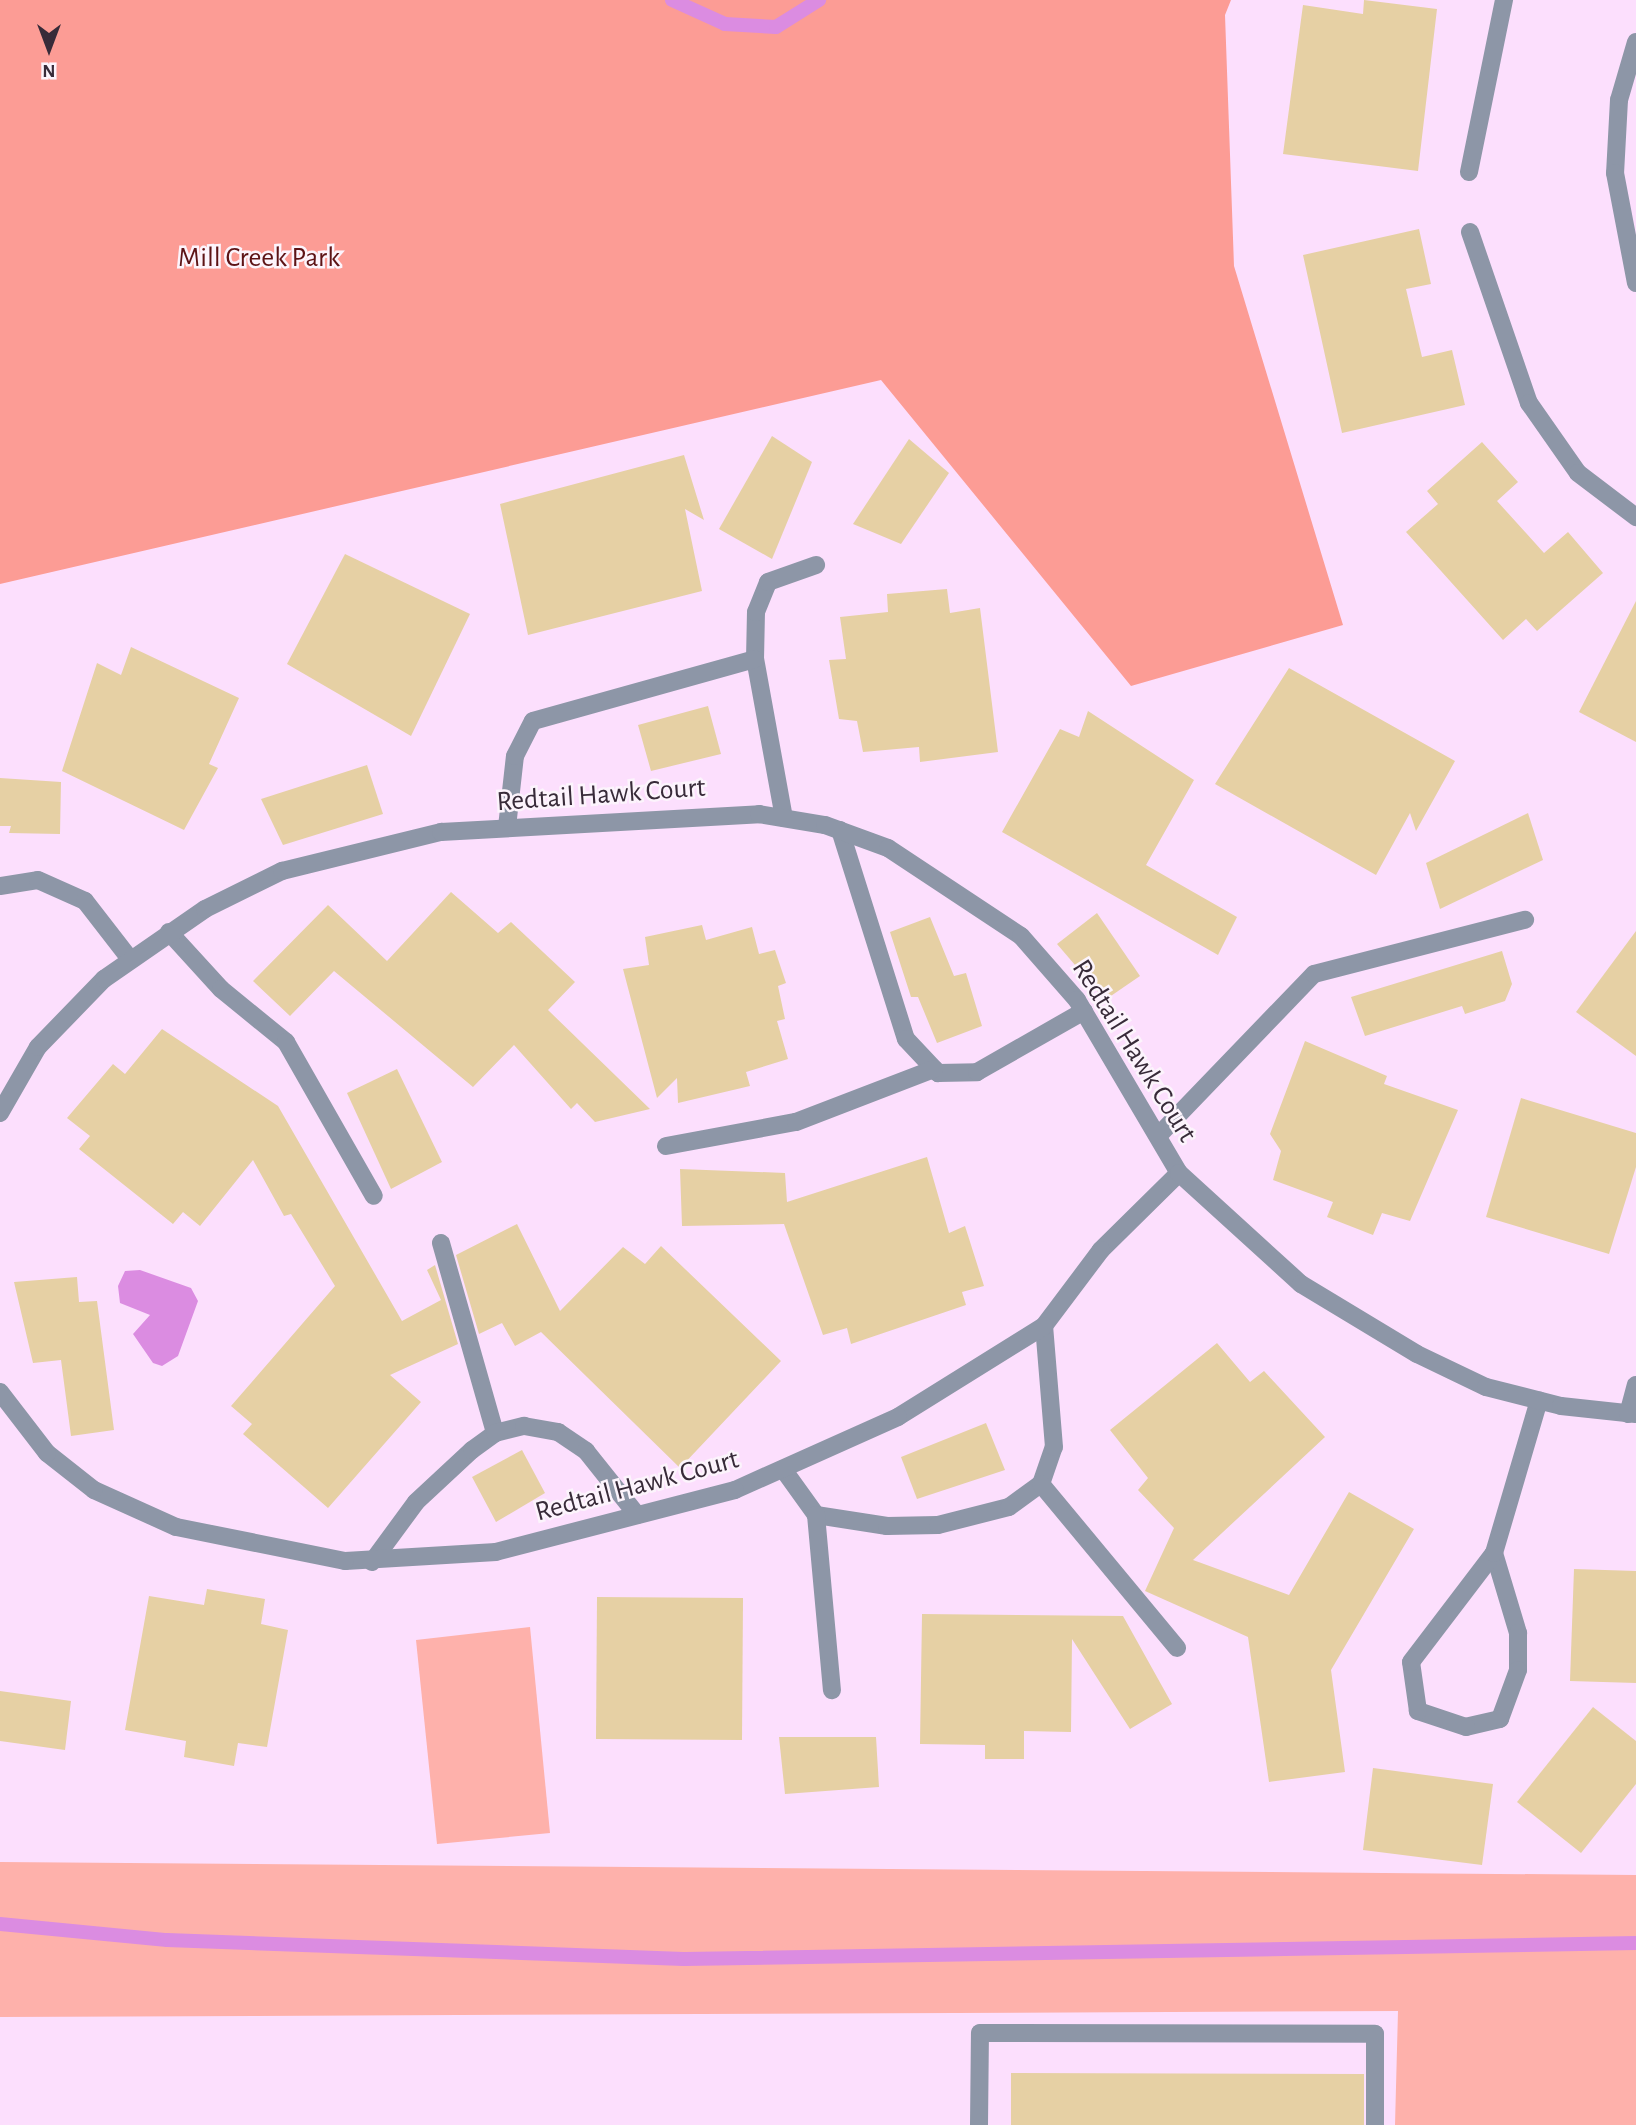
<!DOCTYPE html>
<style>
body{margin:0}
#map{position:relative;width:1636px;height:2125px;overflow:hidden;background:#fcdffd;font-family:"Alegreya Sans",sans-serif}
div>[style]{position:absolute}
.green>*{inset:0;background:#feb1ab}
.forest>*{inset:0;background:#fc9c95}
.water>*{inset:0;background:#db8ce1}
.stream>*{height:14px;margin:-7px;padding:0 7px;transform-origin:7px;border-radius:7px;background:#db8ce1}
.building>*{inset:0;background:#e6d0a4}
.lane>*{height:18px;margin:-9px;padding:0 9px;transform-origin:9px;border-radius:9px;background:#8d96a7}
.street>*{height:18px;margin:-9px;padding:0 9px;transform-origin:9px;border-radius:9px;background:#8d96a7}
span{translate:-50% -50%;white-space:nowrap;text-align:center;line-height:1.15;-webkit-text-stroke:5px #fcf4fc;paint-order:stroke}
.park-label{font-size:28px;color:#5d1315}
.street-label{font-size:28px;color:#382b39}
.north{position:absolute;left:14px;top:14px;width:70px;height:70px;-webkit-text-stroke:5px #fcf4fc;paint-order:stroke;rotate:180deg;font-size:19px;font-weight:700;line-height:28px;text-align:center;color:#382b39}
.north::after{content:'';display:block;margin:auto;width:24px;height:32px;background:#382b39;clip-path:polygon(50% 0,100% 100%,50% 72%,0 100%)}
</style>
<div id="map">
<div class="green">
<i style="clip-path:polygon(530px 1627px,550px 1833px,437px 1844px,416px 1640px)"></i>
<i style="clip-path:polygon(0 1862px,1636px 1875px,1636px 2125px,1395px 2125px,1398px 2011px,0 2017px)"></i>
</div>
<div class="forest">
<i style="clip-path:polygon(0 0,1231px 0,1225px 15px,1234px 266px,1343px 625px,1131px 686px,881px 380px,0 584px)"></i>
</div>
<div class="water">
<i style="clip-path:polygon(140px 1270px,191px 1288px,198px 1301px,178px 1356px,162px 1366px,153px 1363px,133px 1334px,150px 1315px,120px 1303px,118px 1286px,125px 1271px)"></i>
</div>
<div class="stream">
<i style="left:672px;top:0;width:58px;rotate:24.4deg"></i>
<i style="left:725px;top:24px;width:51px;rotate:3.4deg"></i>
<i style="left:776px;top:27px;width:51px;rotate:-32.1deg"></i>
<i style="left:0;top:1924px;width:168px;rotate:5.5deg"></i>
<i style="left:167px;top:1940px;width:517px;rotate:2.1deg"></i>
<i style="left:684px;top:1959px;width:952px;rotate:-0.96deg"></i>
</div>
<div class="building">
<i style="clip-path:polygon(1364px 0,1437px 9px,1418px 171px,1283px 154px,1303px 5px,1363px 14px)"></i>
<i style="clip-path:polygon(1419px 229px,1431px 284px,1406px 289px,1422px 357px,1452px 350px,1465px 405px,1342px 433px,1303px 255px)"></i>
<i style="clip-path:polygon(772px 436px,812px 462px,772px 559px,719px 529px)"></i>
<i style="clip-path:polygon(909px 439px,949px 473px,901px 544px,853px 524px)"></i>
<i style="clip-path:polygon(1482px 442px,1518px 482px,1497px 501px,1544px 553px,1568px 532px,1603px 573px,1537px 631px,1526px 619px,1503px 640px,1406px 532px,1438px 504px,1427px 491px)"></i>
<i style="clip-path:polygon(684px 455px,704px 520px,685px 509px,702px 591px,528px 635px,500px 504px)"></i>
<i style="clip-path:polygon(345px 554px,470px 614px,411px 736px,287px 664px)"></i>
<i style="clip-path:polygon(947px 589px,950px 613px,980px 608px,998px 752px,920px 762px,919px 747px,863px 752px,857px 721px,839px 719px,829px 660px,846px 659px,840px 617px,888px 612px,887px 594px)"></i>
<i style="clip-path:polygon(1636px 601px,1636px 742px,1579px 712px)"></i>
<i style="clip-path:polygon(131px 647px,239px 698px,209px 764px,218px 768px,184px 830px,62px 771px,97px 663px,121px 675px)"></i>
<i style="clip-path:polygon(1289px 668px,1455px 761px,1416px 831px,1410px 813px,1376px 875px,1215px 784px)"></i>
<i style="clip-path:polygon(708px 706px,721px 754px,651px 771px,638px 725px)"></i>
<i style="clip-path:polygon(1088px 711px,1194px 780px,1146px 865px,1237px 917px,1218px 955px,1002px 832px,1060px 729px,1079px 737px)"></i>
<i style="clip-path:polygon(367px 765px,383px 814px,283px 845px,261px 799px)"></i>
<i style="clip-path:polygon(0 778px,61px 782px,60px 834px,9px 833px,11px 826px,0 826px)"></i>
<i style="clip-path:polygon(1528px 813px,1543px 860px,1440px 909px,1426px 863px)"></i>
<i style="clip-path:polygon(451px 892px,498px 933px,511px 922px,575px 982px,548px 1010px,650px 1109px,595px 1122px,577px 1103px,571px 1109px,514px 1045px,473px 1087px,334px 971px,290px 1016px,253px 981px,328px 905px,387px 961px)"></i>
<i style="clip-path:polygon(1097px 913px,1140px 976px,1105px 1000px,1057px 944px)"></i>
<i style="clip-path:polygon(930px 917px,954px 976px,966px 973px,982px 1026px,937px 1043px,918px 997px,911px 997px,890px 932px)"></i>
<i style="clip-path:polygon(702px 925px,706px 940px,752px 927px,759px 954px,775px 950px,786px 983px,778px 986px,785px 1019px,777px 1021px,788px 1059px,746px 1072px,750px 1086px,678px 1103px,677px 1078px,657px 1098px,623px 969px,649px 965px,645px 937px)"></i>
<i style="clip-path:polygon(1636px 931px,1636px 1056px,1576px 1012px)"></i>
<i style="clip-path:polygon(1502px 951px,1512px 984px,1505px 1001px,1465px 1014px,1462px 1006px,1365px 1036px,1351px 997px)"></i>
<i style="clip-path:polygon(162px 1029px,278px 1106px,402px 1321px,441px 1300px,427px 1270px,435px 1265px,458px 1344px,390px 1375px,421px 1402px,328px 1508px,243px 1434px,252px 1424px,231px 1406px,335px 1286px,291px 1214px,284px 1216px,253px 1160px,200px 1226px,183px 1212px,173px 1224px,79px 1149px,90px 1136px,67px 1118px,113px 1064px,125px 1074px)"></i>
<i style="clip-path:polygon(1305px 1041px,1387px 1076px,1384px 1084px,1458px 1110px,1410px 1221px,1382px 1213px,1373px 1235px,1327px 1217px,1333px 1202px,1273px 1180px,1281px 1151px,1270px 1134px)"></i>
<i style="clip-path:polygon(397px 1069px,442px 1162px,391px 1189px,347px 1093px)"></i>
<i style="clip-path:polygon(1521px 1098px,1636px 1133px,1636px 1167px,1609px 1254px,1486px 1217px)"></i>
<i style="clip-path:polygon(927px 1157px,949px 1233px,965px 1226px,984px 1286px,962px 1292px,966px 1305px,851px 1344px,847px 1328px,823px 1335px,784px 1224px,682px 1226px,680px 1169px,785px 1173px,787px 1202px)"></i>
<i style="clip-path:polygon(517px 1224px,560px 1311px,623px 1247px,645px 1264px,661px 1246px,781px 1361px,680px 1468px,541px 1332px,515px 1346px,502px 1323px,479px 1334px,456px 1255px)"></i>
<i style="clip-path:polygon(77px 1277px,79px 1302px,97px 1301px,114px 1430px,71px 1436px,61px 1360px,33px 1363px,14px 1282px)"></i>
<i style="clip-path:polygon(1217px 1343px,1250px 1382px,1264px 1371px,1325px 1437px,1193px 1560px,1289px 1595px,1349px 1492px,1414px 1529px,1331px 1670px,1345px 1772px,1269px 1782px,1248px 1637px,1145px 1591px,1174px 1528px,1138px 1490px,1148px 1478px,1110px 1430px)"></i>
<i style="clip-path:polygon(986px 1423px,1005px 1470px,917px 1499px,901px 1457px)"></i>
<i style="clip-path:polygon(522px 1450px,545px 1493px,496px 1522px,472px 1477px)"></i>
<i style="clip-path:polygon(1574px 1569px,1636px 1571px,1636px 1683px,1570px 1681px)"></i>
<i style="clip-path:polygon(207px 1589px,265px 1599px,261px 1624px,288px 1630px,267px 1747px,238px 1743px,234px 1766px,184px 1757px,186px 1741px,125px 1730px,149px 1596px,204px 1605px)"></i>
<i style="clip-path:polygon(597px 1597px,743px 1598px,742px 1740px,596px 1739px)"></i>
<i style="clip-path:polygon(922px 1614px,1123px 1616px,1172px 1704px,1130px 1729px,1072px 1639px,1071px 1732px,1024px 1731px,1024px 1759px,985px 1759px,985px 1745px,920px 1744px)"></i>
<i style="clip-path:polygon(0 1691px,71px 1701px,65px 1750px,0 1741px)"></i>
<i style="clip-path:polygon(1593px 1707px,1636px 1741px,1636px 1784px,1581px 1853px,1517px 1802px)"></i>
<i style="clip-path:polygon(779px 1737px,876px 1737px,879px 1787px,785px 1794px)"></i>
<i style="clip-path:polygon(1373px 1768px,1493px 1784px,1482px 1865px,1363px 1850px)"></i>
<i style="clip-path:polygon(1011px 2073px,1364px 2074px,1364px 2125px,1011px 2125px)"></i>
</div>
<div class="lane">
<i style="left:1469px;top:172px;width:176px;rotate:-78.5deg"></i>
<i style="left:1470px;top:232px;width:181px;rotate:71deg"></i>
<i style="left:1529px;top:403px;width:85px;rotate:55deg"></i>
<i style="left:1578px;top:473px;width:73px;rotate:37.2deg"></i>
<i style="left:784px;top:818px;width:162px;rotate:-100.3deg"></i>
<i style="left:755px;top:659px;width:47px;rotate:-88.8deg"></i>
<i style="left:756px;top:612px;width:32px;rotate:-68deg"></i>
<i style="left:768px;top:582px;width:51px;rotate:-19.5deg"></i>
<i style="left:507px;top:827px;width:71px;rotate:-83.6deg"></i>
<i style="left:515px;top:756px;width:39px;rotate:-63deg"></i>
<i style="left:533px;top:721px;width:230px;rotate:-15.6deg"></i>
<i style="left:840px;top:830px;width:219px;rotate:72.5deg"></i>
<i style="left:906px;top:1039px;width:47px;rotate:46.7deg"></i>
<i style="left:938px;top:1073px;width:39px;rotate:-1deg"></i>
<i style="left:977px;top:1072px;width:123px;rotate:-29.7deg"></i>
<i style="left:0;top:886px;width:38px;rotate:-9deg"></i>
<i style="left:38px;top:880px;width:51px;rotate:24.1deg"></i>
<i style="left:85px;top:901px;width:73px;rotate:52.2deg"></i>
<i style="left:169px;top:932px;width:77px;rotate:47.6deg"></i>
<i style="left:221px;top:989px;width:84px;rotate:39.2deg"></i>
<i style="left:286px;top:1042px;width:177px;rotate:60.3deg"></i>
<i style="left:1158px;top:1136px;width:225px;rotate:-46.1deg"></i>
<i style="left:1314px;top:974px;width:218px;rotate:-14.4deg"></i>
<i style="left:666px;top:1146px;width:132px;rotate:-10.5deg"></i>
<i style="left:796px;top:1122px;width:148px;rotate:-21deg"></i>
<i style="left:441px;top:1243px;width:198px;rotate:74.1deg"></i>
<i style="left:783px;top:1469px;width:57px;rotate:54.3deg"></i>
<i style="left:816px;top:1515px;width:72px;rotate:8.8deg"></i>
<i style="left:887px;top:1526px;width:51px;rotate:-1.1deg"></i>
<i style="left:938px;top:1525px;width:73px;rotate:-14.2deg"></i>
<i style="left:1009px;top:1507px;width:39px;rotate:-36deg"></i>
<i style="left:1041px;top:1484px;width:39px;rotate:-71deg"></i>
<i style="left:1054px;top:1447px;width:121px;rotate:-94.7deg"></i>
<i style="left:1041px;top:1484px;width:213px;rotate:50.3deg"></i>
<i style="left:816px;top:1515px;width:176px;rotate:84.8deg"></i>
<i style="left:1494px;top:1553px;width:84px;rotate:73.3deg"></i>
<i style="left:1518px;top:1633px;width:37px;rotate:90deg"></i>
<i style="left:1518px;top:1670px;width:52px;rotate:110.2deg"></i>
<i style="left:1500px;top:1719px;width:35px;rotate:167deg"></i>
<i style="left:1466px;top:1727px;width:51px;rotate:-161.6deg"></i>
<i style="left:1418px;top:1711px;width:49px;rotate:-98.1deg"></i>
<i style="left:1411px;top:1662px;width:137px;rotate:-52.7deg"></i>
<i style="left:1494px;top:1553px;width:159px;rotate:-73.6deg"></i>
<i style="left:372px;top:1562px;width:74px;rotate:-53.7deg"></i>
<i style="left:416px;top:1502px;width:76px;rotate:-42.9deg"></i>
<i style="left:472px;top:1450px;width:29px;rotate:-36deg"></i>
<i style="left:495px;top:1433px;width:30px;rotate:-14deg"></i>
<i style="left:524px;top:1426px;width:35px;rotate:10deg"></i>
<i style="left:558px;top:1432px;width:34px;rotate:34deg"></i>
<i style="left:586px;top:1451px;width:82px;rotate:51.4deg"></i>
<i style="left:979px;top:2125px;width:92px;rotate:-89.4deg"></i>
<i style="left:980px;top:2033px;width:395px;rotate:0.1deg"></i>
<i style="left:1375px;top:2034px;width:91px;rotate:90deg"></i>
</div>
<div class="street">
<i style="left:1636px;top:42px;width:60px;rotate:106.3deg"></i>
<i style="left:1619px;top:100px;width:73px;rotate:93.1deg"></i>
<i style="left:1615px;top:173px;width:112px;rotate:79.2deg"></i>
<i style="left:0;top:1113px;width:76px;rotate:-60.1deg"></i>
<i style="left:38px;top:1047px;width:95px;rotate:-45.9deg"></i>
<i style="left:104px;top:979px;width:123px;rotate:-34.7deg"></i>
<i style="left:205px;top:909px;width:86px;rotate:-26.3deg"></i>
<i style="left:282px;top:871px;width:164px;rotate:-13.8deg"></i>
<i style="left:441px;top:832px;width:319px;rotate:-3.2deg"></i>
<i style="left:759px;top:814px;width:67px;rotate:9.5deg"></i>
<i style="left:825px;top:825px;width:67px;rotate:20.1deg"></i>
<i style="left:888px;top:848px;width:159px;rotate:33.5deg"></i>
<i style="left:1021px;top:936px;width:85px;rotate:48.8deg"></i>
<i style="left:1077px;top:1000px;width:201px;rotate:59.5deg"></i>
<i style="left:1179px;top:1173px;width:110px;rotate:135.4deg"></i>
<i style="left:1101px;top:1250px;width:95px;rotate:126.9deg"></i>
<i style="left:1044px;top:1326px;width:172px;rotate:148.1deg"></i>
<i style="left:898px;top:1417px;width:179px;rotate:155.9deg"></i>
<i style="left:735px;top:1490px;width:247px;rotate:165.5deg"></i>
<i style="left:496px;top:1552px;width:151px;rotate:176.6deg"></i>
<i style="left:345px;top:1561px;width:172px;rotate:-168.6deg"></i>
<i style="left:176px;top:1527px;width:90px;rotate:-155.7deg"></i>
<i style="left:94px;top:1490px;width:60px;rotate:-141.8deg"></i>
<i style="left:47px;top:1453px;width:77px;rotate:-127.6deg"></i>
<i style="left:1179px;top:1173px;width:165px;rotate:42.3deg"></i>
<i style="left:1301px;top:1284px;width:135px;rotate:31.1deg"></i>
<i style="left:1417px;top:1354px;width:76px;rotate:25.6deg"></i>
<i style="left:1486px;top:1387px;width:77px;rotate:14.2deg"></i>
<i style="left:1561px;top:1406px;width:75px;rotate:6.1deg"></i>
<i style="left:1628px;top:1414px;width:30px;rotate:-75deg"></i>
</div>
<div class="park-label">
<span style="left:259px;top:258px">Mill Creek Park</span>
</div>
<div class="street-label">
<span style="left:601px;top:795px;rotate:-4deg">Redtail Hawk Court</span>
<span style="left:1134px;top:1051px;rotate:58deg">Redtail Hawk Court</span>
<span style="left:637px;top:1486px;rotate:-15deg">Redtail Hawk Court</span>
</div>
<div class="north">N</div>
</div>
